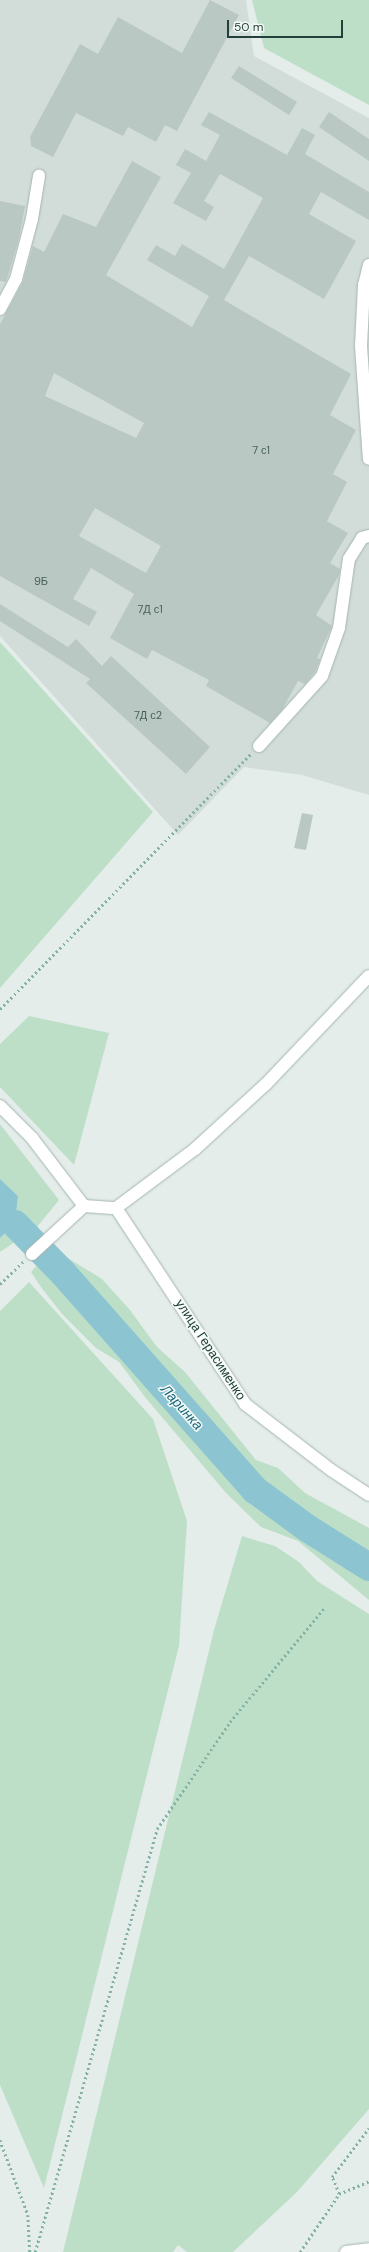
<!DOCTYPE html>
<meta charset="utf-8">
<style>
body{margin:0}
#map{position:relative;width:369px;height:2252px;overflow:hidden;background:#e4edea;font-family:"DM Sans",sans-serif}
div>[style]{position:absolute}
.built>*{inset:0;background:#d2ddd9}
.green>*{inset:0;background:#bddfc8}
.water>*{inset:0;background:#8cc4d2}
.river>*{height:28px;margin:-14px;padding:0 14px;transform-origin:14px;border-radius:14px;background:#8cc4d2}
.building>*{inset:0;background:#b9c8c3}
.path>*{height:2.5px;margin-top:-1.25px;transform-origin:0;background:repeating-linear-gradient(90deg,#84b1a6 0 2px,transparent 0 5px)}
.roads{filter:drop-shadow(0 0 1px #a6b5b1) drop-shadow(0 0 1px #a6b5b1)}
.minor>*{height:12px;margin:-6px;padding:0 6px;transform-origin:6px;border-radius:6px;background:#fff}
span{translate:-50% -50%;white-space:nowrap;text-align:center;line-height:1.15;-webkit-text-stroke:3px #f4faf7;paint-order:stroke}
.number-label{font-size:11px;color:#48615c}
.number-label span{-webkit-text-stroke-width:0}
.street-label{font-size:13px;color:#233f39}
.water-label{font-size:14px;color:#1c677c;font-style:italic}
.scale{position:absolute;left:227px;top:20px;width:116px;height:18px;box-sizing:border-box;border:2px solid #233f39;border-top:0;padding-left:5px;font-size:12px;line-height:14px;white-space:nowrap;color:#233f39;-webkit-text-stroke:3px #f4faf7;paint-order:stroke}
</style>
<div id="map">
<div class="built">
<i style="clip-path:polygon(0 0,246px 0,254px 56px,369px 118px,369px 795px,302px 775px,244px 767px,178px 835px,0 636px)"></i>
</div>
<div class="green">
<i style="clip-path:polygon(252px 0,369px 0,369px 105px,264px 48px)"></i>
<i style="clip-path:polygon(0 642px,153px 812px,0 988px)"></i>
<i style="clip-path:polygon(29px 1016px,109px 1033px,74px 1165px,0 1087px,0 1044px)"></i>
<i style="clip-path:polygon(0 1124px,59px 1200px,37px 1227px,0 1252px,0 1238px,15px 1224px,18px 1196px,0 1179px)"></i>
<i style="clip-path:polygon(48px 1252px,58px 1252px,102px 1279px,130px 1310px,157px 1347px,185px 1372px,256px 1460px,278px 1468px,305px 1493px,369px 1528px,369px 1600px,298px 1541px,261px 1527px,226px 1493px,145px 1397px,119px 1362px,96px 1348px,62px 1314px,41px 1287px,31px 1272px)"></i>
<i style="clip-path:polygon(29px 1282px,153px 1419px,187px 1521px,179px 1646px,44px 2188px,0 2085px,0 1311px)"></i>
<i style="clip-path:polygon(242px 1536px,275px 1546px,299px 1562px,317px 1581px,369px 1614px,369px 2109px,297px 2192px,233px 2252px,187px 2252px,178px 2245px,173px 2252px,63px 2252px,214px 1630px)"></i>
</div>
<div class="water">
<i style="clip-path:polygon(0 1179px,18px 1196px,15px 1224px,0 1238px)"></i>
</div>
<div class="river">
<i style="left:15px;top:1224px;width:69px;rotate:45.6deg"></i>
<i style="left:63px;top:1273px;width:290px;rotate:48.5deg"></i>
<i style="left:255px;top:1490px;width:64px;rotate:36.2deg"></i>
<i style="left:307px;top:1528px;width:73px;rotate:32.2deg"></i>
</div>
<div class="building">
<i style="clip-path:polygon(210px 0,239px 15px,177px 131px,165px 125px,156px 142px,128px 127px,123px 136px,76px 113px,53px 157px,31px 146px,30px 137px,80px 44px,98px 54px,118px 17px,182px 53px)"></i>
<i style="clip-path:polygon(239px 66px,297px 102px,289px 115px,231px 78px)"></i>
<i style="clip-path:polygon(evenodd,209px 112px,287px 155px,302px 128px,315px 135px,305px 154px,369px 192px,369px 220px,321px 192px,309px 214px,356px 241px,324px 299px,249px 256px,224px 300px,351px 374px,330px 415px,356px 430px,333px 474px,347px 482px,327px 521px,348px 533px,330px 563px,340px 569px,339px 575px,316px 615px,332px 626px,317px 658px,320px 659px,315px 672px,305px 684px,298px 681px,282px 710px,270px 723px,206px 686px,209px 680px,152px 650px,147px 659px,110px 638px,134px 594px,91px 568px,73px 599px,97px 612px,89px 626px,0 576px,0 324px,23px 282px,33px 246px,44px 252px,63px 214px,96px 227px,132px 161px,161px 177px,106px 275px,192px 327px,209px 296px,147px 260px,156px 245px,175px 256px,182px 244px,224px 269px,263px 198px,220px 174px,204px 201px,214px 207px,206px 221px,173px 203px,191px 173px,176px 165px,185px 149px,206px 161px,220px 135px,201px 125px,209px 112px,54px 373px,144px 423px,136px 438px,45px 396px,54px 373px,209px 112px,95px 508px,161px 546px,146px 573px,79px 536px,95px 508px)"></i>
<i style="clip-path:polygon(329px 112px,369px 139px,369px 161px,319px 127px)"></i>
<i style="clip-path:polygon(0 201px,25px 206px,19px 238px,6px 282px,0 281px)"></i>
<i style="clip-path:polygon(0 604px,68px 647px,76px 639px,102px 666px,111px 656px,210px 747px,186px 774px,86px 683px,90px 679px,0 621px)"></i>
<i style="clip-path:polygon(302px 813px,313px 815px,306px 850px,294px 848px)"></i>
</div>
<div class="path">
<i style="left:0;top:1009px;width:358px;rotate:-45.5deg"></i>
<i style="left:0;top:1284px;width:32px;rotate:-44deg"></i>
<i style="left:0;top:2140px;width:80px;rotate:69.5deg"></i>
<i style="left:28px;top:2215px;width:37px;rotate:87deg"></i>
<i style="left:339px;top:2194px;width:18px;rotate:-112deg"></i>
<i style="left:332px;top:2177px;width:61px;rotate:-52.9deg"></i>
<i style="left:35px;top:2252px;width:440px;rotate:-73.9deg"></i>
<i style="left:157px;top:1829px;width:130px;rotate:-55.7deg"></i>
<i style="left:230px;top:1722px;width:149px;rotate:-50.4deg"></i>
<i style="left:300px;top:2252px;width:70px;rotate:-56.1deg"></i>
<i style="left:339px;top:2194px;width:33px;rotate:-23deg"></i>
</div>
<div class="roads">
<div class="minor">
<i style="left:369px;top:265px;width:21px;rotate:104deg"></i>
<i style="left:364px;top:285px;width:61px;rotate:92.8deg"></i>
<i style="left:361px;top:346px;width:113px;rotate:86deg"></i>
<i style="left:0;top:309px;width:34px;rotate:-62deg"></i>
<i style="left:16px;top:279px;width:62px;rotate:-75.1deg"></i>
<i style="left:32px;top:219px;width:44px;rotate:-80.8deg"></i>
<i style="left:259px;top:746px;width:94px;rotate:-48deg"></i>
<i style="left:322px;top:676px;width:51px;rotate:-70.5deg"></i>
<i style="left:339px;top:628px;width:70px;rotate:-81.8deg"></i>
<i style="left:349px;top:559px;width:25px;rotate:-58deg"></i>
<i style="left:362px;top:538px;width:7px;rotate:-16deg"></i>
<i style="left:0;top:1106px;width:45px;rotate:45deg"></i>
<i style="left:32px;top:1138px;width:86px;rotate:52.6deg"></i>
<i style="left:84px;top:1206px;width:32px;rotate:4deg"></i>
<i style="left:116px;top:1208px;width:99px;rotate:-36.8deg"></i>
<i style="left:195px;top:1149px;width:96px;rotate:-42.5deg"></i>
<i style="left:266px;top:1084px;width:149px;rotate:-46.4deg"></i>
<i style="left:116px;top:1208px;width:235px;rotate:56.6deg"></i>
<i style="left:245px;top:1404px;width:108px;rotate:37.5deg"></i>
<i style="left:331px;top:1470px;width:45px;rotate:33.3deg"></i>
<i style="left:32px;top:1254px;width:71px;rotate:-42.7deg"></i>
<i style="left:346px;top:2252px;width:23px;rotate:-7deg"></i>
</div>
</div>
<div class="number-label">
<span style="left:261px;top:450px">7 с1</span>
<span style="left:41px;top:581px">9Б</span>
<span style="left:150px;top:609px">7Д с1</span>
<span style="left:148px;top:715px">7Д с2</span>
</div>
<div class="street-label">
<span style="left:210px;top:1350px;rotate:57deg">улица Герасименко</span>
</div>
<div class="water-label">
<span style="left:182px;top:1407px;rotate:48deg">Ларинка</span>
</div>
<div class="scale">50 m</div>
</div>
